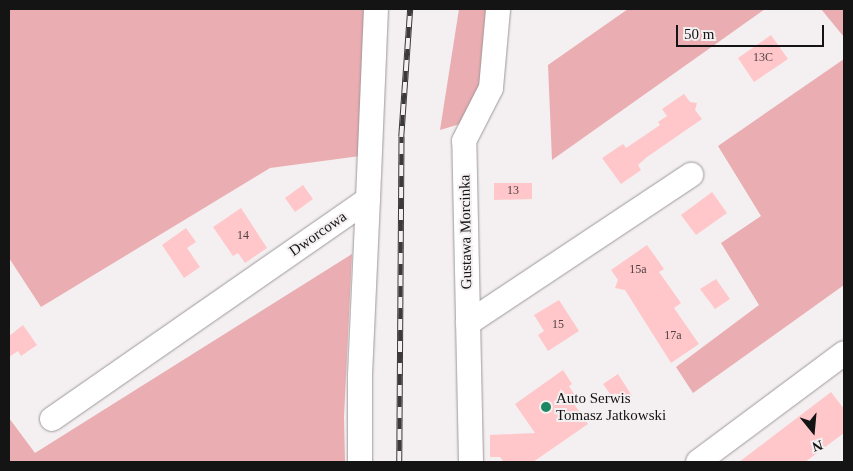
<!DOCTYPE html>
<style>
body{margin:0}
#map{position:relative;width:853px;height:471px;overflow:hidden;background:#f4eff0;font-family:"Times New Roman",serif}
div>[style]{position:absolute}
.green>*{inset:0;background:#eaadb1}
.building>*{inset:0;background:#ffc7ca}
.roads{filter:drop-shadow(0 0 1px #9d9999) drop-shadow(0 0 1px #9d9999)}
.minor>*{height:24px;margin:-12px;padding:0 12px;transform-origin:12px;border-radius:12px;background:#fff}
.rail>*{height:5.5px;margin-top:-2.75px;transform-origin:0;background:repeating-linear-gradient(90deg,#f4eff0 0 11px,#3b393a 0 22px);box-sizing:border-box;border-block:1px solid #3b393a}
.dots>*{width:14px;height:14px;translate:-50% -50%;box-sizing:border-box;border:2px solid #f4eff0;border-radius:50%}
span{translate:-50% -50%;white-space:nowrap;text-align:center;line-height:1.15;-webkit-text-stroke:4px #f4eff0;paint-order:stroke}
.number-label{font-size:12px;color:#504142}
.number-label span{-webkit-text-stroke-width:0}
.street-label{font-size:15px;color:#151414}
.poi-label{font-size:15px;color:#151414}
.left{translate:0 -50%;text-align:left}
.frame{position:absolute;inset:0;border:10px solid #151414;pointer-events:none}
.north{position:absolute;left:788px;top:406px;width:50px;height:50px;-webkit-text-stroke:4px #f4eff0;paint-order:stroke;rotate:163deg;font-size:14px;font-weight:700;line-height:20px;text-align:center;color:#151414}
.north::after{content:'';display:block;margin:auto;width:18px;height:22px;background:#151414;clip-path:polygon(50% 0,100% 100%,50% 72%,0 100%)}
.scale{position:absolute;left:676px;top:25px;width:148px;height:22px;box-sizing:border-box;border:2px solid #151414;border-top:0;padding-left:6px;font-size:15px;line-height:18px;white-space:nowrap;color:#151414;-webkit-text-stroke:4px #f4eff0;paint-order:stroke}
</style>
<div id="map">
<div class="green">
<i style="clip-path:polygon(9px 9px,381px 9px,360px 156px,270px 168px,41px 307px,9px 258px)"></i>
<i style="clip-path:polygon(459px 9px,507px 9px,490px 115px,440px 130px)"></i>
<i style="clip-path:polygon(628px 9px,765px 9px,552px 160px,548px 65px)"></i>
<i style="clip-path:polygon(821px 9px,844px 9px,844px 37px)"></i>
<i style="clip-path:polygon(844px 59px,844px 285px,693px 393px,676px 367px,759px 305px,721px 243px,761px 216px,718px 146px)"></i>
<i style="clip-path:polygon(352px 254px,344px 417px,345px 462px,9px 462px,9px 418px,35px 453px)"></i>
</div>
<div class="building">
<i style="clip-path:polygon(771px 35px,788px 59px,754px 82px,738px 58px)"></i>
<i style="clip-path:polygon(684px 94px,690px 102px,697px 103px,695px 110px,702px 119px,647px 157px,638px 165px,641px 170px,621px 184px,602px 158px,623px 144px,626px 148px,660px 125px,658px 122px,667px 116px,662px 109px)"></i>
<i style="clip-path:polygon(494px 183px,532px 183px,532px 199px,494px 200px)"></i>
<i style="clip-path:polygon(303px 185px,313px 199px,295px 212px,285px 198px)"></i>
<i style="clip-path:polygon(712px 192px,727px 213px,696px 235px,681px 215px)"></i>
<i style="clip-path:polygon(241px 208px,267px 248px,245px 263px,238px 253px,233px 256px,213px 227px)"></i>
<i style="clip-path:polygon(186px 228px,196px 242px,187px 248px,200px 267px,184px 278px,162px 245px)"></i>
<i style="clip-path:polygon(647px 245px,664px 269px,659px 272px,681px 303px,674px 308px,699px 344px,671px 363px,625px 290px,615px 288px,618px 280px,611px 270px)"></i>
<i style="clip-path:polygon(716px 279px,730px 299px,715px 309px,700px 289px)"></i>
<i style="clip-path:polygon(559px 300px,579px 331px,548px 351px,538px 335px,544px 331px,534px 315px)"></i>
<i style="clip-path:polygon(23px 325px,37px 345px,21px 356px,18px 351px,9px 357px,9px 336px)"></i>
<i style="clip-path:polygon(563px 370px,572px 384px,569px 386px,574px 394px,569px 397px,588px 424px,533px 462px,504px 462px,500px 457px,490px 457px,490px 435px,535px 433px,515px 404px)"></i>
<i style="clip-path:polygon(618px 374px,632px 396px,618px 405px,603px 384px)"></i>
<i style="clip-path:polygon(831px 392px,844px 409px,844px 433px,805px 462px,739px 462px)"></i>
</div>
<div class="roads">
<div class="minor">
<i style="left:368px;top:199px;width:190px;rotate:-87.6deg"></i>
<i style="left:468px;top:323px;width:268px;rotate:-33.6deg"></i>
<i style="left:52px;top:419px;width:385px;rotate:-34.8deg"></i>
<i style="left:368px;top:199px;width:176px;rotate:92.6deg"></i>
<i style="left:360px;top:375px;width:87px;rotate:90deg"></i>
<i style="left:471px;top:462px;width:321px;rotate:-91.2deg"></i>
<i style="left:464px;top:141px;width:59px;rotate:-63deg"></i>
<i style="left:491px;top:88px;width:79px;rotate:-84.9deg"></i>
<i style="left:698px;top:462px;width:182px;rotate:-36.7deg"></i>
</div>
</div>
<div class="rail">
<i style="left:399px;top:462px;width:325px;rotate:-89.6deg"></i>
<i style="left:401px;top:137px;width:128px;rotate:-86deg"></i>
</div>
<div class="dots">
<i style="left:546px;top:407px;background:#1d8763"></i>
</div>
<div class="number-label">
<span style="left:763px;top:58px">13C</span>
<span style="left:513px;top:191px">13</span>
<span style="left:243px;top:236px">14</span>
<span style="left:638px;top:270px">15a</span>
<span style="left:558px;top:325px">15</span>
<span style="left:673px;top:336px">17a</span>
</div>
<div class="street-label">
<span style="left:466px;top:232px;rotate:-91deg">Gustawa Morcinka</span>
<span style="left:318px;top:234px;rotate:-35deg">Dworcowa</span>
</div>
<div class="poi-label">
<span class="left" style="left:556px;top:407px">Auto Serwis<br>Tomasz Jatkowski</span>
</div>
<div class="frame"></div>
<div class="north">N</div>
<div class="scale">50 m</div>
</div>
